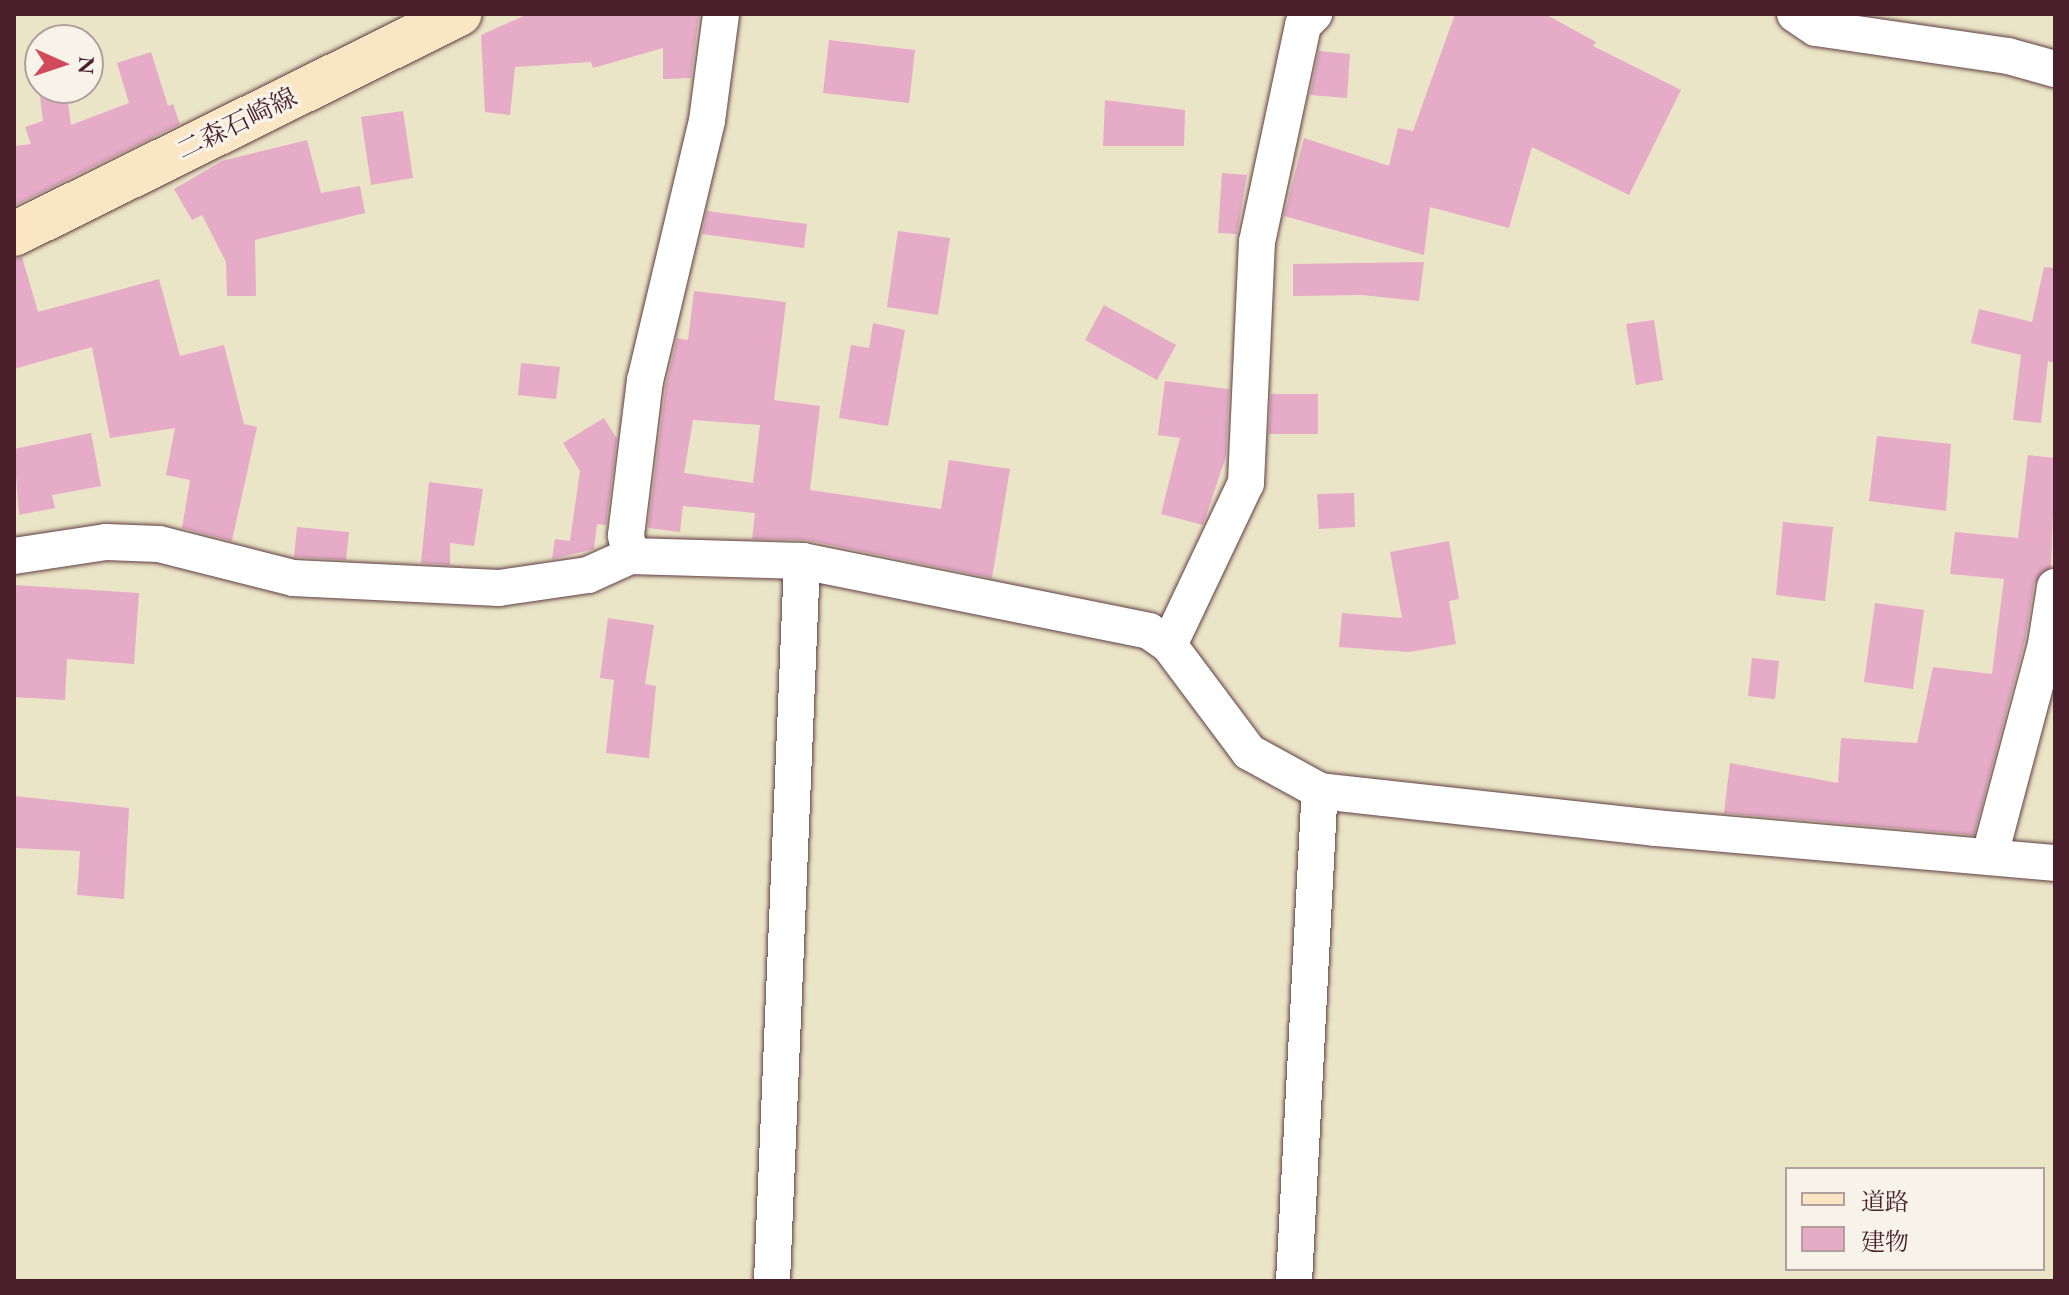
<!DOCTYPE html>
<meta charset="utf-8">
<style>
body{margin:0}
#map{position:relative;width:2069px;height:1295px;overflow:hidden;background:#ebe5c7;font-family:"EB Garamond","Noto Serif JP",serif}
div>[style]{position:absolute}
.building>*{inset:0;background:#e5abc7}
.roads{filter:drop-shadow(0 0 2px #623d42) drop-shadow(0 0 2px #623d42)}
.minor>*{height:36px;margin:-18px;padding:0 18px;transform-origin:18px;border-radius:18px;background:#fff}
.secondary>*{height:44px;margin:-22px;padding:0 22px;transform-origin:22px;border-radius:22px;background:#fbe6c4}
span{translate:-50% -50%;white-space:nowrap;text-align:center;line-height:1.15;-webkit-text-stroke:6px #f7f3e8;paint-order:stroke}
.street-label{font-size:26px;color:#4a1f2b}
.frame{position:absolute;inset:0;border:16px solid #4a1f2b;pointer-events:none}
.legend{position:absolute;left:1785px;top:1167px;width:260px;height:104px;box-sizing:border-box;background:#f7f3e8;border:2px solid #b29e9c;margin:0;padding:10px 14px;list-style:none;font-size:24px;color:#4a1f2b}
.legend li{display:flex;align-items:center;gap:16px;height:40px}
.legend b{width:40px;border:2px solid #b29e9c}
.north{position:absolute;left:24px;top:24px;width:80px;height:80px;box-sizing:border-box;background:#f7f3e8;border:2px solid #b29e9c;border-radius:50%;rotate:93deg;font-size:22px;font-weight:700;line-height:32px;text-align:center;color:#4a1f2b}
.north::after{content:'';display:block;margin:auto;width:28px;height:36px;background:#d1495b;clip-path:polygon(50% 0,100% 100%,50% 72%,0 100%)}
</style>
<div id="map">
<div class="building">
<i style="clip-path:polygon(528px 14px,699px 14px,691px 78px,663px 79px,663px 48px,593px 68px,591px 62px,515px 67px,510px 115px,485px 112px,481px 35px)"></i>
<i style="clip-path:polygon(1455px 14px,1545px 14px,1596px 42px,1593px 46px,1681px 90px,1629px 195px,1532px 147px,1509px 228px,1430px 207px,1424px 255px,1284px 216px,1304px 138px,1389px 166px,1398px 128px,1413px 131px)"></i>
<i style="clip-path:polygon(829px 40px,915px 50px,909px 103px,823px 93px)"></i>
<i style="clip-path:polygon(1319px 51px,1350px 54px,1347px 98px,1310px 95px)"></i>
<i style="clip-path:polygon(151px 52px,168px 106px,173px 104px,180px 124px,14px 206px,14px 146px,31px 144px,25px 127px,43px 121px,39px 88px,66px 88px,71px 125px,129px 103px,117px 63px)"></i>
<i style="clip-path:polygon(1105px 100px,1185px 110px,1184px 146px,1103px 146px)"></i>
<i style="clip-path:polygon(403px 111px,413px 178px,371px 185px,361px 117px)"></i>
<i style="clip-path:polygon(307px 140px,321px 193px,360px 186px,365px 213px,255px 240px,256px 296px,227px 296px,226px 262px,202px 215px,192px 220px,174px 189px,222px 161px)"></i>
<i style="clip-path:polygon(1222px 173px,1247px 175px,1237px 234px,1218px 233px)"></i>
<i style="clip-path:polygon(707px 211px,807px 224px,804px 248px,702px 234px)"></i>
<i style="clip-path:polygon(898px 231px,950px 238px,938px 315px,887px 307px)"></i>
<i style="clip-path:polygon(22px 257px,38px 312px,159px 279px,180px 356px,224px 345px,244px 424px,257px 427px,232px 541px,182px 528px,190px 480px,166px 475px,175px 428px,110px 438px,92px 347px,14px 369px,14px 259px)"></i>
<i style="clip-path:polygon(1424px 262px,1419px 301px,1362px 295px,1293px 296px,1293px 264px)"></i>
<i style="clip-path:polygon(2044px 267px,2055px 268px,2055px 363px,2048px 361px,2041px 423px,2013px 420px,2021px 355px,1971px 343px,1979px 309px,2032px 322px)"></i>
<i style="clip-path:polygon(evenodd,694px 291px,786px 302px,774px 400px,820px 406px,810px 490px,941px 509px,949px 460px,1010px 469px,992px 578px,806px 540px,752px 539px,755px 513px,683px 506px,680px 532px,648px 528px,666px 385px,677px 338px,688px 340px,694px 291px,693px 420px,760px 425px,753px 483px,684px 473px,693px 420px)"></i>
<i style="clip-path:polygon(1104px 305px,1176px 345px,1157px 380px,1085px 340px)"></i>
<i style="clip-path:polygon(1654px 320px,1663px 380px,1636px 385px,1626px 324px)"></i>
<i style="clip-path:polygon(873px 323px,905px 330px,888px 426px,839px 418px,851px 345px,869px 348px)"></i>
<i style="clip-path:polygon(521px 363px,560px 367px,556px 399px,518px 395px)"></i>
<i style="clip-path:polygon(1165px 381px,1229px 389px,1226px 456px,1203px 525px,1161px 514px,1180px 438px,1158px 435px)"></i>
<i style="clip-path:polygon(1271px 394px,1318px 394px,1318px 434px,1269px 434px)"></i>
<i style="clip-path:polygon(604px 418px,617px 439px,606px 525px,597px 524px,594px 549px,552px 559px,555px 539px,570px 541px,580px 471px,563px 443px)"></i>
<i style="clip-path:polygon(91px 433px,101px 486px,52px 495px,55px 508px,19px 515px,14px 449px)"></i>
<i style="clip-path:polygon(1877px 436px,1951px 444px,1946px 511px,1869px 501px)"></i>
<i style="clip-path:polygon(2028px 455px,2055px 458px,2051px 567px,2034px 584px,2025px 640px,1974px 835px,1724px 813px,1730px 763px,1838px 783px,1841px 738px,1917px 743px,1933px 667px,1992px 674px,2004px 579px,1950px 574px,1955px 532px,2018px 538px)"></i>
<i style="clip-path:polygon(429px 482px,483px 489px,474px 546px,450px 543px,450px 565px,421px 563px)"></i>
<i style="clip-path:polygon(1354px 493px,1355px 527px,1319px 529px,1317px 494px)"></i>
<i style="clip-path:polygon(1783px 522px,1833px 527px,1825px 601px,1776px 595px)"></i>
<i style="clip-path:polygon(297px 527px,349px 532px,346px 560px,294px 557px)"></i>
<i style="clip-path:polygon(1449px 541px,1459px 599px,1449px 601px,1456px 644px,1409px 652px,1339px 647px,1342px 613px,1402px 618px,1390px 552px)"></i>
<i style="clip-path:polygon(14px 585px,139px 593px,134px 664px,67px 659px,65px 700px,14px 697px)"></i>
<i style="clip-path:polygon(1875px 603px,1924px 610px,1913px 689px,1864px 682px)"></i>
<i style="clip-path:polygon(608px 618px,654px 625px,645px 684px,656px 686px,649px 758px,606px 753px,614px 680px,600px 678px)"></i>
<i style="clip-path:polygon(1752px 658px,1779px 661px,1775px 699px,1748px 696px)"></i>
<i style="clip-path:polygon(14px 796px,129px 808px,124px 899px,77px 895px,80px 851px,14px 848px)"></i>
</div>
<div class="roads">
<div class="minor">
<i style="left:1795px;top:14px;width:25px;rotate:34deg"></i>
<i style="left:1816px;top:28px;width:194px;rotate:8.3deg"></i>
<i style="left:2008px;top:56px;width:49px;rotate:15.5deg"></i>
<i style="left:14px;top:556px;width:93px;rotate:-8.7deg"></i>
<i style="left:106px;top:542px;width:53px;rotate:2.2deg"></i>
<i style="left:159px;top:544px;width:138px;rotate:14.2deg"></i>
<i style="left:293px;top:578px;width:206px;rotate:2.8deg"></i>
<i style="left:499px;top:588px;width:90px;rotate:-8.3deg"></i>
<i style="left:588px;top:575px;width:46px;rotate:-24.3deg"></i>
<i style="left:630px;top:556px;width:172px;rotate:1.7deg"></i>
<i style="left:802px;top:561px;width:354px;rotate:11.4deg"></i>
<i style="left:1149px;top:631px;width:24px;rotate:35deg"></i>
<i style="left:1169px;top:645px;width:134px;rotate:53.2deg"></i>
<i style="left:1249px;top:752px;width:81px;rotate:28.8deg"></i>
<i style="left:1320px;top:791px;width:337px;rotate:6.3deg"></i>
<i style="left:1655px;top:828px;width:402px;rotate:5deg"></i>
<i style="left:630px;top:556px;width:21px;rotate:-101deg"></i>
<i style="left:626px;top:535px;width:155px;rotate:-83deg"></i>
<i style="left:645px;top:381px;width:267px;rotate:-76.6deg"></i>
<i style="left:707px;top:121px;width:108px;rotate:-82.5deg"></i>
<i style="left:1169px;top:645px;width:179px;rotate:-64.6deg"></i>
<i style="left:1246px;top:483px;width:241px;rotate:-87.4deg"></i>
<i style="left:1257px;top:242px;width:222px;rotate:-78deg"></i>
<i style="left:1303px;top:25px;width:16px;rotate:-45deg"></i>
<i style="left:1990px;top:855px;width:218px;rotate:-75.1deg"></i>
<i style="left:2046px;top:644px;width:58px;rotate:-81deg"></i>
<i style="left:772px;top:1281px;width:721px;rotate:-87.61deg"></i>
<i style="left:1294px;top:1281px;width:491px;rotate:-87deg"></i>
</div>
<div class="secondary">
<i style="left:14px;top:234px;width:497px;rotate:-26.3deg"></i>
</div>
</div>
<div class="street-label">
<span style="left:237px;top:124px;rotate:-26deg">二森石崎線</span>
</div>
<div class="frame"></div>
<ul class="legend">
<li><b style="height:10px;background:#fbe6c4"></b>道路</li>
<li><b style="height:22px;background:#e5abc7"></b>建物</li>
</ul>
<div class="north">N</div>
</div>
